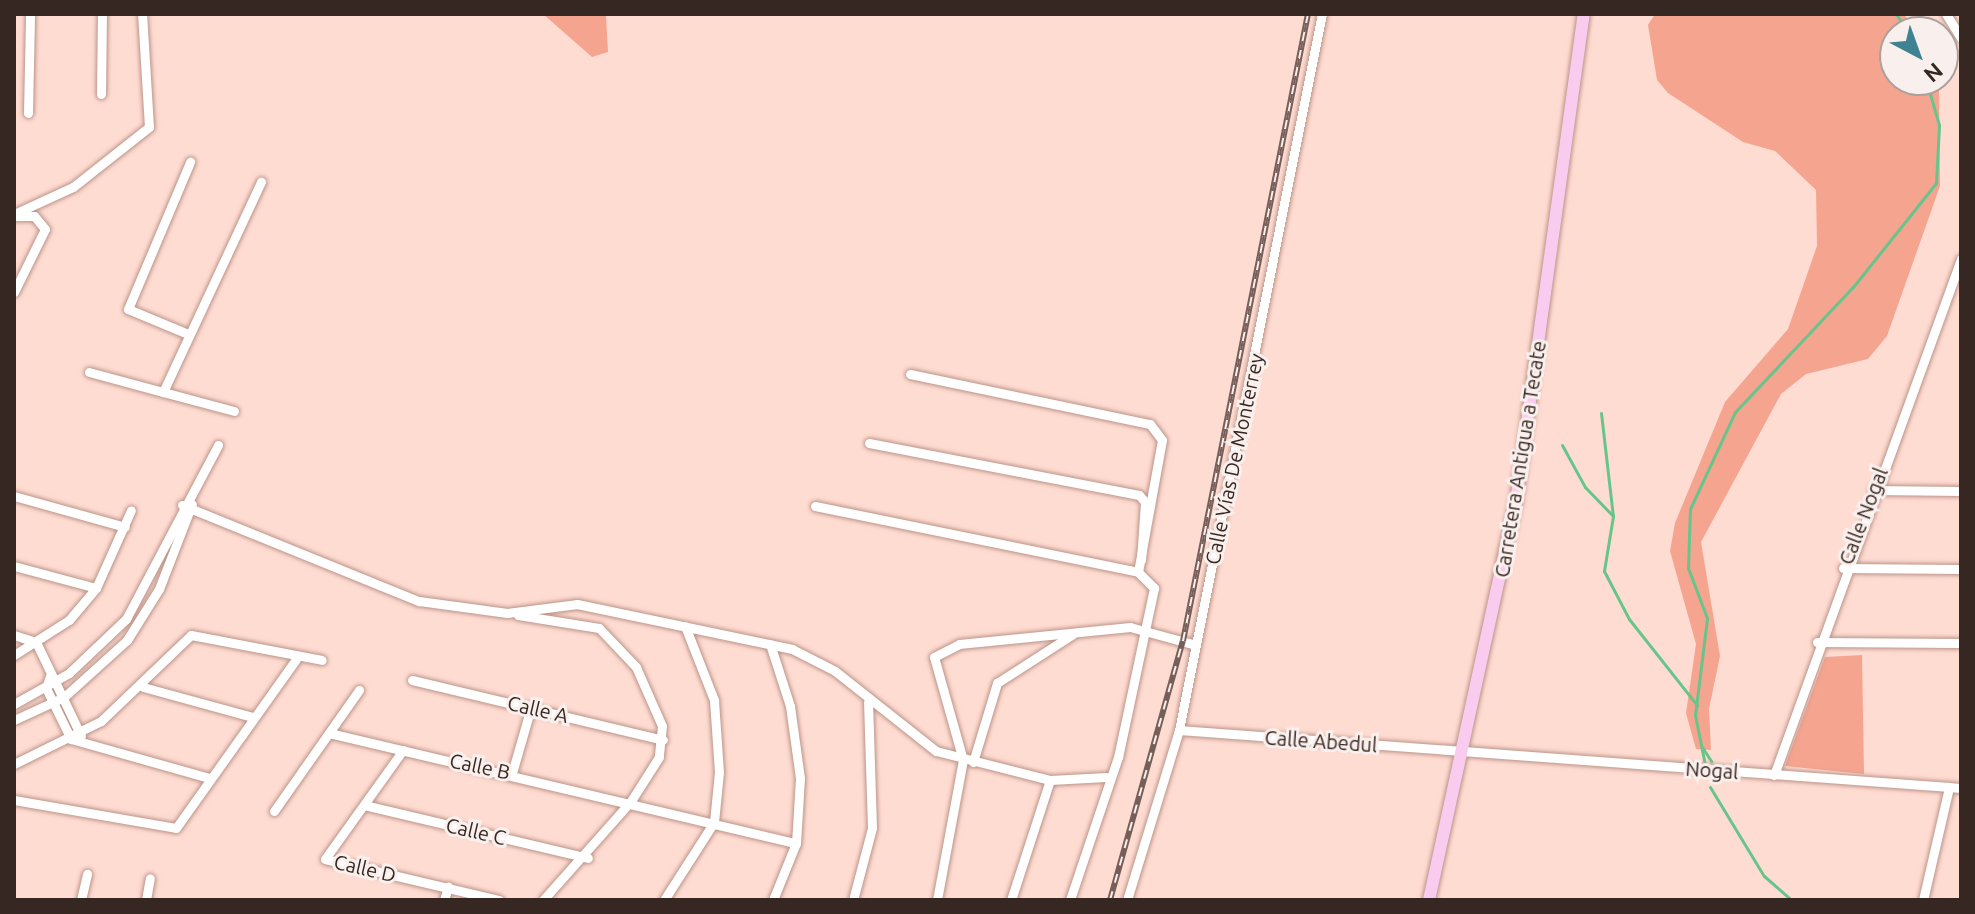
<!DOCTYPE html>
<meta charset="utf-8">
<style>
body{margin:0}
#map{position:relative;width:1975px;height:914px;overflow:hidden;background:#ffdcd2;font-family:Ubuntu,sans-serif}
div>[style]{position:absolute}
.green>*{inset:0;background:#f5a48f}
.stream>*{height:3px;margin:-1.5px;padding:0 1.5px;transform-origin:1.5px;border-radius:1.5px;background:#67c58b}
.roads{filter:drop-shadow(0 0 2px #bc9489) drop-shadow(0 0 2px #bc9489)}
.minor>*{height:9px;margin:-4.5px;padding:0 4.5px;transform-origin:4.5px;border-radius:4.5px;background:#fff}
.major>*{height:12px;margin:-6px;padding:0 6px;transform-origin:6px;border-radius:6px;background:#f9ccef}
.rail>*{height:6px;margin-top:-3px;transform-origin:0;background:repeating-linear-gradient(90deg,#f9f0ed 0 9px,#755f58 0 18px);box-sizing:border-box;border-block:2px solid #755f58}
span{translate:-50% -50%;white-space:nowrap;text-align:center;line-height:1.15;-webkit-text-stroke:6px #f9f0ed;paint-order:stroke}
.street-label{font-size:20px;color:#372722}
.frame{position:absolute;inset:0;border:16px solid #372722;pointer-events:none}
.north{position:absolute;left:1879px;top:16px;width:80px;height:80px;box-sizing:border-box;background:#f9f0ed;border:2px solid #aba09c;border-radius:50%;rotate:139deg;font-size:22px;font-weight:700;line-height:32px;text-align:center;color:#372722}
.north::after{content:'';display:block;margin:auto;width:28px;height:36px;background:#3f8392;clip-path:polygon(50% 0,100% 100%,50% 72%,0 100%)}
</style>
<div id="map">
<div class="green">
<i style="clip-path:polygon(543px 14px,606px 15px,608px 52px,592px 57px)"></i>
<i style="clip-path:polygon(1655px 14px,1904px 14px,1916px 32px,1895px 32px,1895px 80px,1936px 80px,1939px 87px,1940px 186px,1887px 336px,1868px 359px,1806px 374px,1781px 394px,1701px 542px,1720px 656px,1709px 709px,1711px 750px,1696px 749px,1686px 713px,1696px 644px,1670px 551px,1675px 523px,1725px 402px,1788px 329px,1817px 246px,1816px 190px,1775px 151px,1743px 142px,1668px 93px,1657px 80px,1648px 25px)"></i>
<i style="clip-path:polygon(1862px 655px,1864px 774px,1785px 766px,1825px 657px)"></i>
</div>
<div class="stream">
<i style="left:1896px;top:14px;width:22px;rotate:56deg"></i>
<i style="left:1601px;top:413px;width:104px;rotate:83.4deg"></i>
<i style="left:1613px;top:516px;width:56px;rotate:99.3deg"></i>
<i style="left:1604px;top:571px;width:54px;rotate:62.5deg"></i>
<i style="left:1629px;top:619px;width:110px;rotate:51.7deg"></i>
<i style="left:1562px;top:445px;width:48px;rotate:61.3deg"></i>
<i style="left:1585px;top:487px;width:40px;rotate:46deg"></i>
<i style="left:1702px;top:747px;width:17px;rotate:57deg"></i>
<i style="left:1705px;top:765px;width:51px;rotate:-101.3deg"></i>
<i style="left:1695px;top:715px;width:98px;rotate:-82.9deg"></i>
<i style="left:1707px;top:618px;width:53px;rotate:-110.8deg"></i>
<i style="left:1688px;top:568px;width:59px;rotate:-88.1deg"></i>
<i style="left:1690px;top:509px;width:107px;rotate:-65.1deg"></i>
<i style="left:1735px;top:412px;width:172px;rotate:-46.7deg"></i>
<i style="left:1853px;top:287px;width:133px;rotate:-51.4deg"></i>
<i style="left:1936px;top:183px;width:58px;rotate:-87deg"></i>
<i style="left:1939px;top:125px;width:47px;rotate:-106.1deg"></i>
<i style="left:1710px;top:787px;width:104px;rotate:58.8deg"></i>
<i style="left:1764px;top:876px;width:37px;rotate:41deg"></i>
</div>
<div class="roads">
<div class="minor">
<i style="left:1946px;top:14px;width:28px;rotate:58deg"></i>
<i style="left:101px;top:94px;width:80px;rotate:-89.3deg"></i>
<i style="left:28px;top:113px;width:99px;rotate:-88.8deg"></i>
<i style="left:14px;top:214px;width:65px;rotate:-24.6deg"></i>
<i style="left:73px;top:187px;width:97px;rotate:-38.3deg"></i>
<i style="left:149px;top:127px;width:113px;rotate:-93.5deg"></i>
<i style="left:14px;top:292px;width:70px;rotate:-63.8deg"></i>
<i style="left:45px;top:229px;width:17px;rotate:-130deg"></i>
<i style="left:34px;top:216px;width:20px;rotate:180deg"></i>
<i style="left:188px;top:334px;width:65px;rotate:-157.4deg"></i>
<i style="left:128px;top:309px;width:160px;rotate:-67.1deg"></i>
<i style="left:89px;top:372px;width:77px;rotate:15.1deg"></i>
<i style="left:910px;top:374px;width:245px;rotate:11.8deg"></i>
<i style="left:1150px;top:424px;width:20px;rotate:53deg"></i>
<i style="left:1162px;top:440px;width:134px;rotate:100.3deg"></i>
<i style="left:1138px;top:572px;width:23px;rotate:45deg"></i>
<i style="left:1154px;top:588px;width:173px;rotate:102deg"></i>
<i style="left:1118px;top:757px;width:151px;rotate:108.6deg"></i>
<i style="left:234px;top:411px;width:73px;rotate:-165deg"></i>
<i style="left:163px;top:392px;width:232px;rotate:-65deg"></i>
<i style="left:869px;top:443px;width:275px;rotate:10.9deg"></i>
<i style="left:1139px;top:495px;width:9px;rotate:49deg"></i>
<i style="left:1145px;top:502px;width:58px;rotate:93.9deg"></i>
<i style="left:1873px;top:490px;width:88px;rotate:0.7deg"></i>
<i style="left:14px;top:496px;width:115px;rotate:15.6deg"></i>
<i style="left:182px;top:505px;width:256px;rotate:22.1deg"></i>
<i style="left:419px;top:601px;width:89px;rotate:7.8deg"></i>
<i style="left:507px;top:613px;width:71px;rotate:-7.3deg"></i>
<i style="left:577px;top:604px;width:220px;rotate:11.8deg"></i>
<i style="left:792px;top:649px;width:48px;rotate:27.1deg"></i>
<i style="left:835px;top:671px;width:129px;rotate:38.4deg"></i>
<i style="left:936px;top:751px;width:118px;rotate:14.3deg"></i>
<i style="left:1050px;top:780px;width:56px;rotate:-3.1deg"></i>
<i style="left:815px;top:506px;width:330px;rotate:11.5deg"></i>
<i style="left:14px;top:566px;width:85px;rotate:15deg"></i>
<i style="left:1843px;top:568px;width:118px;rotate:0.5deg"></i>
<i style="left:518px;top:615px;width:82px;rotate:9.1deg"></i>
<i style="left:599px;top:628px;width:54px;rotate:46.5deg"></i>
<i style="left:636px;top:667px;width:64px;rotate:66.2deg"></i>
<i style="left:662px;top:726px;width:31px;rotate:96deg"></i>
<i style="left:659px;top:757px;width:52px;rotate:122.5deg"></i>
<i style="left:631px;top:801px;width:132px;rotate:131.6deg"></i>
<i style="left:14px;top:635px;width:23px;rotate:18deg"></i>
<i style="left:36px;top:642px;width:104px;rotate:64.4deg"></i>
<i style="left:1817px;top:642px;width:144px;rotate:0.4deg"></i>
<i style="left:770px;top:644px;width:65px;rotate:72.1deg"></i>
<i style="left:790px;top:706px;width:73px;rotate:82.1deg"></i>
<i style="left:800px;top:778px;width:65px;rotate:93.5deg"></i>
<i style="left:796px;top:843px;width:61px;rotate:112deg"></i>
<i style="left:14px;top:655px;width:65px;rotate:-32.5deg"></i>
<i style="left:69px;top:620px;width:42px;rotate:-49.8deg"></i>
<i style="left:96px;top:588px;width:85px;rotate:-65.8deg"></i>
<i style="left:50px;top:676px;width:13px;rotate:108deg"></i>
<i style="left:46px;top:688px;width:57px;rotate:63.9deg"></i>
<i style="left:71px;top:739px;width:143px;rotate:15.8deg"></i>
<i style="left:412px;top:680px;width:258px;rotate:13.4deg"></i>
<i style="left:143px;top:687px;width:114px;rotate:15.3deg"></i>
<i style="left:14px;top:704px;width:63px;rotate:-29.4deg"></i>
<i style="left:69px;top:673px;width:79px;rotate:-43.5deg"></i>
<i style="left:126px;top:619px;width:197px;rotate:-62.1deg"></i>
<i style="left:14px;top:720px;width:55px;rotate:-24.7deg"></i>
<i style="left:64px;top:697px;width:85px;rotate:-42.1deg"></i>
<i style="left:127px;top:640px;width:60px;rotate:-57.9deg"></i>
<i style="left:159px;top:589px;width:91px;rotate:-68.8deg"></i>
<i style="left:1179px;top:730px;width:784px;rotate:4.24deg"></i>
<i style="left:329px;top:733px;width:480px;rotate:13.3deg"></i>
<i style="left:403px;top:750px;width:134px;rotate:125.6deg"></i>
<i style="left:325px;top:859px;width:179px;rotate:13.3deg"></i>
<i style="left:973px;top:762px;width:83px;rotate:-73.1deg"></i>
<i style="left:997px;top:683px;width:90px;rotate:-32.8deg"></i>
<i style="left:14px;top:764px;width:97px;rotate:-26.3deg"></i>
<i style="left:101px;top:721px;width:124px;rotate:-43.7deg"></i>
<i style="left:191px;top:635px;width:133px;rotate:10.8deg"></i>
<i style="left:512px;top:773px;width:69px;rotate:-73.9deg"></i>
<i style="left:1774px;top:775px;width:549px;rotate:-70.08deg"></i>
<i style="left:14px;top:800px;width:164px;rotate:9.8deg"></i>
<i style="left:176px;top:828px;width:207px;rotate:-54.6deg"></i>
<i style="left:364px;top:805px;width:230px;rotate:13.3deg"></i>
<i style="left:274px;top:811px;width:148px;rotate:-54.9deg"></i>
<i style="left:81px;top:900px;width:27px;rotate:-77deg"></i>
<i style="left:146px;top:900px;width:22px;rotate:-80deg"></i>
<i style="left:444px;top:900px;width:14px;rotate:-73deg"></i>
<i style="left:664px;top:900px;width:93px;rotate:-57.3deg"></i>
<i style="left:714px;top:822px;width:50px;rotate:-84.3deg"></i>
<i style="left:719px;top:772px;width:72px;rotate:-94deg"></i>
<i style="left:714px;top:700px;width:79px;rotate:-111.4deg"></i>
<i style="left:853px;top:900px;width:74px;rotate:-75.2deg"></i>
<i style="left:872px;top:828px;width:126px;rotate:-91.8deg"></i>
<i style="left:937px;top:900px;width:142px;rotate:-79.5deg"></i>
<i style="left:963px;top:760px;width:107px;rotate:-105.7deg"></i>
<i style="left:934px;top:657px;width:28px;rotate:-27deg"></i>
<i style="left:959px;top:644px;width:172px;rotate:-5.7deg"></i>
<i style="left:1130px;top:627px;width:68px;rotate:15.3deg"></i>
<i style="left:1011px;top:900px;width:126px;rotate:-72deg"></i>
<i style="left:1127px;top:900px;width:178px;rotate:-73deg"></i>
<i style="left:1179px;top:730px;width:730px;rotate:-78.71deg"></i>
<i style="left:1923px;top:900px;width:116px;rotate:-77deg"></i>
</div>
<div class="major">
<i style="left:1429px;top:900px;width:407px;rotate:-77.7deg"></i>
<i style="left:1516px;top:502px;width:493px;rotate:-82.1deg"></i>
</div>
</div>
<div class="rail">
<i style="left:1110px;top:900px;width:269px;rotate:-74.3deg"></i>
<i style="left:1183px;top:641px;width:639px;rotate:-78.73deg"></i>
</div>
<div class="street-label">
<span style="left:1234px;top:459px;rotate:-78deg">Calle Vías De Monterrey</span>
<span style="left:1520px;top:459px;rotate:-81deg">Carretera Antigua a Tecate</span>
<span style="left:1863px;top:516px;rotate:-69deg">Calle Nogal</span>
<span style="left:538px;top:709px;rotate:13deg">Calle A</span>
<span style="left:1321px;top:741px;rotate:4deg">Calle Abedul</span>
<span style="left:480px;top:766px;rotate:12deg">Calle B</span>
<span style="left:1712px;top:770px;rotate:4deg">Nogal</span>
<span style="left:476px;top:831px;rotate:13deg">Calle C</span>
<span style="left:365px;top:868px;rotate:13deg">Calle D</span>
</div>
<div class="frame"></div>
<div class="north">N</div>
</div>
